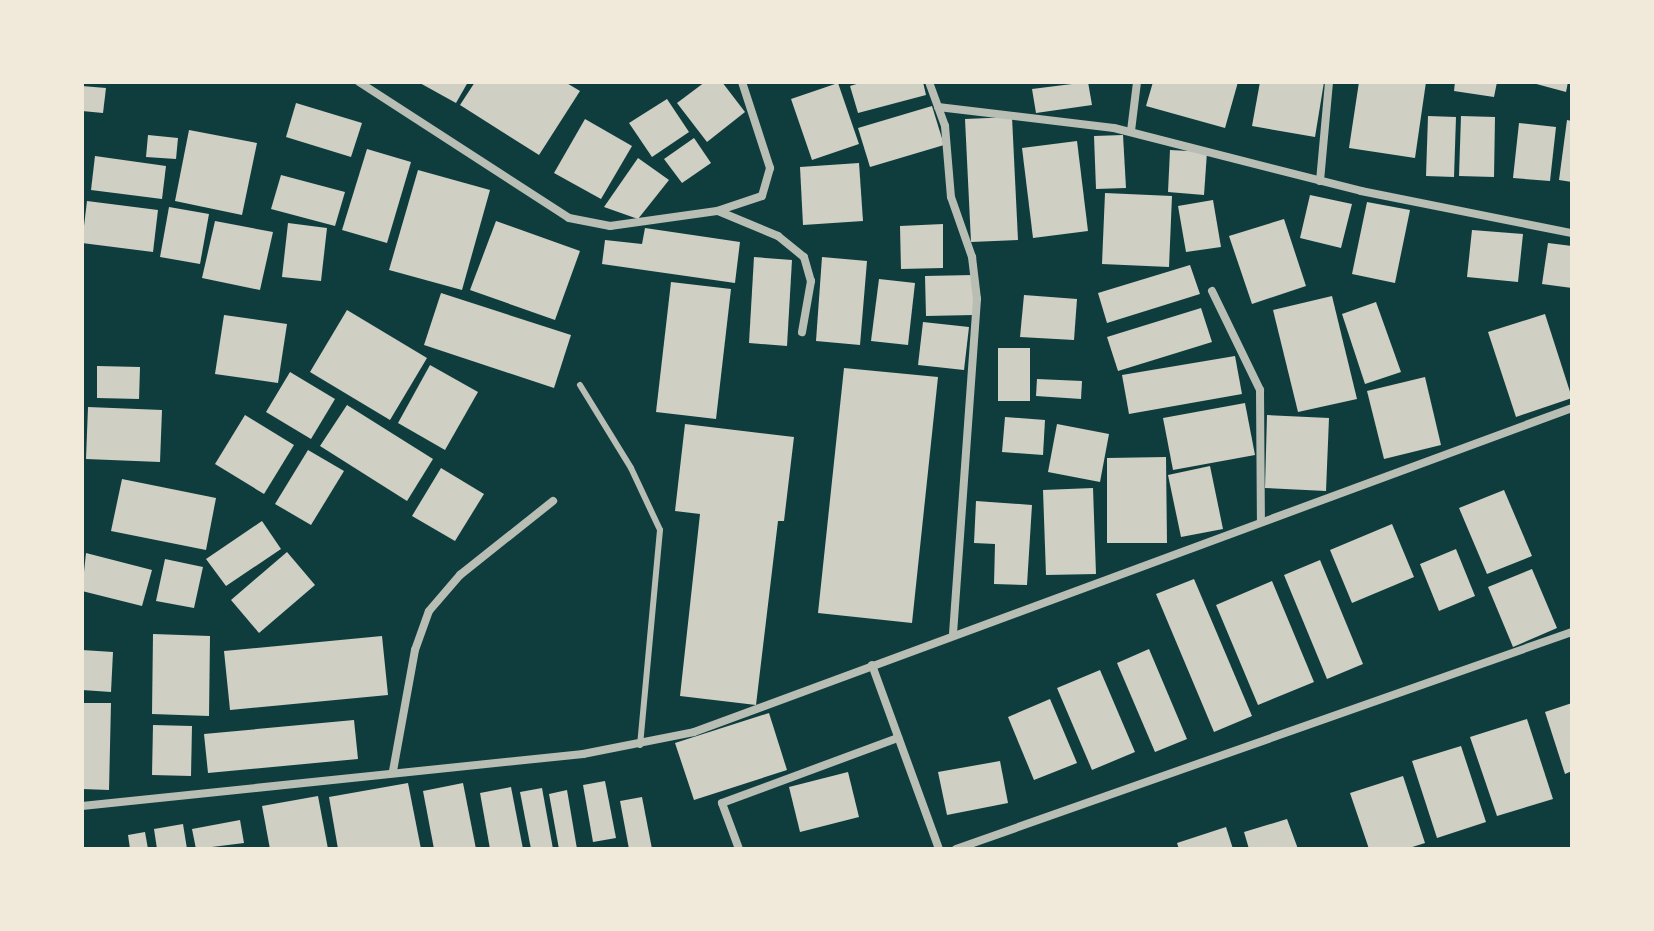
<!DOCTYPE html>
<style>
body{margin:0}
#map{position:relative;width:1654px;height:931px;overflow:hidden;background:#0f3d3e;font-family:Inter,sans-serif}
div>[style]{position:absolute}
.building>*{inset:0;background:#cfcfc3}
.service>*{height:6px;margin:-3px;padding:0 3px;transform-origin:3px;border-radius:3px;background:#b8beb3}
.minor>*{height:8px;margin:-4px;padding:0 4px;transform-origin:4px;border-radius:4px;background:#b8beb3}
span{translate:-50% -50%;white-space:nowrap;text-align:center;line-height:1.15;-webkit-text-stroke:8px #f1e9da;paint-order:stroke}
.frame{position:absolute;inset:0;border:84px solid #f1e9da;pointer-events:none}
</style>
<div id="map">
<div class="building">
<i style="clip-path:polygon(418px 82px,468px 82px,456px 103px)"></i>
<i style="clip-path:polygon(475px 82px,565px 82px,580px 91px,539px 155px,460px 105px)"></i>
<i style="clip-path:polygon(705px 82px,722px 82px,745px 112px,707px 142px,677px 103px)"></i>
<i style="clip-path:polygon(863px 82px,923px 82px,926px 95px,858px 113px,850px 86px)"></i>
<i style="clip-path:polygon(1088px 82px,1092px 105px,1036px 113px,1032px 89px)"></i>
<i style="clip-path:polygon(1153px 82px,1238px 82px,1225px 128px,1146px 106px)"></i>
<i style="clip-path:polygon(1260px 82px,1324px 82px,1315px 137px,1252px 126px)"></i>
<i style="clip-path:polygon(1359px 82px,1426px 82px,1415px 158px,1349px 148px)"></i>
<i style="clip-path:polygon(1455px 82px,1497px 82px,1494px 97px,1454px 91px)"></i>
<i style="clip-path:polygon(1529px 82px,1568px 82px,1566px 92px)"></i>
<i style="clip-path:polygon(838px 83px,859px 144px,812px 160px,791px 99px)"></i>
<i style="clip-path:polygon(82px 86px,106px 88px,103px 113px,82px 111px)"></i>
<i style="clip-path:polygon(667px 99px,689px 132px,652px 157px,629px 123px)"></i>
<i style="clip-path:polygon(296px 103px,362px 123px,351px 157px,286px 137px)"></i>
<i style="clip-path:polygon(932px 106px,944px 145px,870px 167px,858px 128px)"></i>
<i style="clip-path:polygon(1428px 116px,1456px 117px,1454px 177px,1426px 176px)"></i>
<i style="clip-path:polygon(1461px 116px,1495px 117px,1494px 177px,1459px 176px)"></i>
<i style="clip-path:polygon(1012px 117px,1018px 240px,971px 242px,965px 119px)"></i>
<i style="clip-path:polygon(585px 119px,632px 146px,601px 199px,554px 173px)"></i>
<i style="clip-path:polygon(1567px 120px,1572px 121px,1572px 182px,1559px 180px)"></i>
<i style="clip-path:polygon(1519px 123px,1556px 127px,1550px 181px,1513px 178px)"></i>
<i style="clip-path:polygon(189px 130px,257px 143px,242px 215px,175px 201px)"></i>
<i style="clip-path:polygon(148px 135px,178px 138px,176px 159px,146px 157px)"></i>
<i style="clip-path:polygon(1123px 135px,1126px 188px,1096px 189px,1094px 136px)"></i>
<i style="clip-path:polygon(694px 138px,711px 163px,682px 183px,664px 159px)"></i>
<i style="clip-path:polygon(1077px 141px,1088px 231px,1033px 238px,1022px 148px)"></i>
<i style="clip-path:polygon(367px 149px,411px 162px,387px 243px,342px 230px)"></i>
<i style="clip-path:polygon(1170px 150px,1207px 152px,1204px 195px,1168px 192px)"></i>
<i style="clip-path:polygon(95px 156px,166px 166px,162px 199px,91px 190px)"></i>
<i style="clip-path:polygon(638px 158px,669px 180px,638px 219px,604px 207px)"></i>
<i style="clip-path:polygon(859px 163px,863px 221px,803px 225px,800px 167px)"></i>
<i style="clip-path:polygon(418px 170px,490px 190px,462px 290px,389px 270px)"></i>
<i style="clip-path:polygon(281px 175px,345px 192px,335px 226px,271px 209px)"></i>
<i style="clip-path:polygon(1105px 193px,1172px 196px,1169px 267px,1102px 264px)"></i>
<i style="clip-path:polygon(1310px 195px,1352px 204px,1341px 248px,1300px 238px)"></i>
<i style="clip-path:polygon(1213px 200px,1221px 247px,1186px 252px,1178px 206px)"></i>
<i style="clip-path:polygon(87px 201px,158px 210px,153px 252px,82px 243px)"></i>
<i style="clip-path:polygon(1367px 202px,1410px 210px,1395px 283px,1352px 274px)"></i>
<i style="clip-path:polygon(169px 207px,209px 214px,200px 264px,160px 257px)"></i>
<i style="clip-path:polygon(1284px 219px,1306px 286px,1252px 304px,1229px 236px)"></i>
<i style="clip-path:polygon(215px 221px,273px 232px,260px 290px,202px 278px)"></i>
<i style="clip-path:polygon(496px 221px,580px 251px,555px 320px,470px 290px)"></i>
<i style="clip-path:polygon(288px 223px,327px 228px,321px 281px,282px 277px)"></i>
<i style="clip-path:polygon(943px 224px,943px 268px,901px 269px,900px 226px)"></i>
<i style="clip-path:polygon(645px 228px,740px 242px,735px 283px,602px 264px,605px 240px,642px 244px)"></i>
<i style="clip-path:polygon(1472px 230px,1523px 234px,1518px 282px,1467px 277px)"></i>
<i style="clip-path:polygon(1548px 243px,1572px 246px,1572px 288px,1542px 284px)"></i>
<i style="clip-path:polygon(754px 257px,792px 260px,787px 346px,749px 343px)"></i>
<i style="clip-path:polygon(822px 257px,867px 261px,860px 345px,816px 341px)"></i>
<i style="clip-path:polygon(1190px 265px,1200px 294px,1107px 323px,1098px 293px)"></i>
<i style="clip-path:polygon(973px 275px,974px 315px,926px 316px,925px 276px)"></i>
<i style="clip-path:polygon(879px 279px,915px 283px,908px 345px,871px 341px)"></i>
<i style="clip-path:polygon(671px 282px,731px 289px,716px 419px,656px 412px)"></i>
<i style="clip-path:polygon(441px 293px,571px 335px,554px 388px,424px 345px)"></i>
<i style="clip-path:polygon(1024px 295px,1077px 299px,1074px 340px,1020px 337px)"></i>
<i style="clip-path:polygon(1332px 296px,1357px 399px,1298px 412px,1273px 310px)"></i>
<i style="clip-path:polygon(1376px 302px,1401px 372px,1365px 384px,1342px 314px)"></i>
<i style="clip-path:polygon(1201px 308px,1212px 342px,1118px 371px,1107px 337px)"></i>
<i style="clip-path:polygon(347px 310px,427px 358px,390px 420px,310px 372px)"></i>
<i style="clip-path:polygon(1545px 314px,1572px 398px,1516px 417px,1488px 332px)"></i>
<i style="clip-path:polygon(224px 315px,287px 324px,278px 383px,215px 374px)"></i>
<i style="clip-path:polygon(923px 322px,969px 327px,964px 370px,918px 365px)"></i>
<i style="clip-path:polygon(998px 348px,1030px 348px,1030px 401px,998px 401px)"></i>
<i style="clip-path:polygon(1235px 356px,1242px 394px,1129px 414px,1122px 375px)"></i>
<i style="clip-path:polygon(430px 365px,478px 392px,445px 450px,398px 423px)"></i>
<i style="clip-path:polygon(97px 366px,140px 367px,139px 399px,97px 398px)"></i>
<i style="clip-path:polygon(844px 368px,938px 377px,912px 623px,818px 613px)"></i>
<i style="clip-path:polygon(290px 372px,335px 399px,311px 439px,266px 412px)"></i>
<i style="clip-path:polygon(1425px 377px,1441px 445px,1384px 459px,1367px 391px)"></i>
<i style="clip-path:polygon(1037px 379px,1082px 381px,1081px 399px,1036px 396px)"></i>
<i style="clip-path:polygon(1245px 403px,1255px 455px,1173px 470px,1163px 418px)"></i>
<i style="clip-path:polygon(347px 405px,433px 459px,407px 501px,320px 446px)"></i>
<i style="clip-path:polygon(88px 407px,162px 410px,160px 462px,86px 459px)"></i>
<i style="clip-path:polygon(245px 415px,294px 445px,264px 494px,215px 464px)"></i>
<i style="clip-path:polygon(1267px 415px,1329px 418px,1326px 491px,1265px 488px)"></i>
<i style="clip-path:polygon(1005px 417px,1045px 420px,1043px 455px,1002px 452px)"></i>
<i style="clip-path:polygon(685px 424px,794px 437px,784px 521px,778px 521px,756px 705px,680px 696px,700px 514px,675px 511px)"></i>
<i style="clip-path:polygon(1057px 424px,1109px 434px,1100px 482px,1048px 472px)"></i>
<i style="clip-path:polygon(308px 450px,344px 471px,311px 525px,275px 504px)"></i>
<i style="clip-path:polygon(1166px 457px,1167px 543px,1107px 543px,1107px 458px)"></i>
<i style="clip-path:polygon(1210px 466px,1223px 529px,1181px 537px,1168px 475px)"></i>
<i style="clip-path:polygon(441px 468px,484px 494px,455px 541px,412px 516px)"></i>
<i style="clip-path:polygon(122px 479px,216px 498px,206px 550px,111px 531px)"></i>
<i style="clip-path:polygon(1093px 488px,1096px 574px,1046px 575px,1043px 490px)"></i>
<i style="clip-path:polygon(1504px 490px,1532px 556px,1487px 574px,1459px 508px)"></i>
<i style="clip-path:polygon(976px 501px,1032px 505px,1027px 585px,994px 584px,995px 544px,974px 543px)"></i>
<i style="clip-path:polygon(262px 521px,281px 549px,226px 586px,206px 559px)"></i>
<i style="clip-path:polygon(1392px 524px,1414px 577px,1352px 603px,1330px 550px)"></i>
<i style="clip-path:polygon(1456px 549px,1475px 596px,1439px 611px,1420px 564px)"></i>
<i style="clip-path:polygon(287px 552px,315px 585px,259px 633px,231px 600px)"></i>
<i style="clip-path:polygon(86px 553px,152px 570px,142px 606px,82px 591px)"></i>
<i style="clip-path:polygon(165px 559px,203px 567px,194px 608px,156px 601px)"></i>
<i style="clip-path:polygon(1320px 560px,1363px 664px,1327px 679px,1284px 575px)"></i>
<i style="clip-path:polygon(1532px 569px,1557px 628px,1513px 647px,1488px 587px)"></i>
<i style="clip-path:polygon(1194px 579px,1252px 716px,1214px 732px,1156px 594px)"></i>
<i style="clip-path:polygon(1272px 581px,1314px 682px,1258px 705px,1216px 605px)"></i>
<i style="clip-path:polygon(153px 634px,210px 636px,209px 716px,152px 714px)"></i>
<i style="clip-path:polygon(382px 636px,388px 695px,230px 710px,224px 651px)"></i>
<i style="clip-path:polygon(1149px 649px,1187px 739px,1155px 752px,1117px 663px)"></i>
<i style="clip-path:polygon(82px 650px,113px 652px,111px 692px,82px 690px)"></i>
<i style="clip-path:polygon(1100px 670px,1135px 752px,1092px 770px,1057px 688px)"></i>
<i style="clip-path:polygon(1050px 699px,1077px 763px,1034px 780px,1008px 717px)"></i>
<i style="clip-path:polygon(82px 703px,111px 703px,109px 790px,82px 789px)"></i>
<i style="clip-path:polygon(1572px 703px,1572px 771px,1565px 774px,1545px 712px)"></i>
<i style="clip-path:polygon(769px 713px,787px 770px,694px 800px,675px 743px)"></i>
<i style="clip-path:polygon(1527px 719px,1553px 799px,1497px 816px,1470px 737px)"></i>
<i style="clip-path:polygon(354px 720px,358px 759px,208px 773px,204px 734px)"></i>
<i style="clip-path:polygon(153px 725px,192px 726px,191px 776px,152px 775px)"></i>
<i style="clip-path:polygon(1461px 746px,1486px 822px,1437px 838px,1412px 761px)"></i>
<i style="clip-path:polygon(1000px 761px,1008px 803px,947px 815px,938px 772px)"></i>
<i style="clip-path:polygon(848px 772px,859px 817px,800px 832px,789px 787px)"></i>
<i style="clip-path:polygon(1403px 776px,1425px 843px,1406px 849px,1369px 849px,1350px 793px)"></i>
<i style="clip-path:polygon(605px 781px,616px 838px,593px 842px,583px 785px)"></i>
<i style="clip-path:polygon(408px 783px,421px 849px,338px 849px,329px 797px)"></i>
<i style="clip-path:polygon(463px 783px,476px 849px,434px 849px,423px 791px)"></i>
<i style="clip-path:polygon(511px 787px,523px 849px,490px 849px,480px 793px)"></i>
<i style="clip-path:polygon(542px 788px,553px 849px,531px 849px,520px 792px)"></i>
<i style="clip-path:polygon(567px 790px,577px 849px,559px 849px,549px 794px)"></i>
<i style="clip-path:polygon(318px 796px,328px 849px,270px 849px,262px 806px)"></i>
<i style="clip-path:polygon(642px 797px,652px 849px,629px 849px,620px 801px)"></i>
<i style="clip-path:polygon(1287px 819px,1298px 849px,1249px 849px,1244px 832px)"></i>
<i style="clip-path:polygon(240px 820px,244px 843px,196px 849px,192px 829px)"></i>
<i style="clip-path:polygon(183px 824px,187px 849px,157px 849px,154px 829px)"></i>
<i style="clip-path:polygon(1226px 827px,1233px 849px,1179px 849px,1177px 843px)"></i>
<i style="clip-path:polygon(145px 832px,148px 849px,130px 849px,128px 835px)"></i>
</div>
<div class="service">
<i style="left:580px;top:385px;width:97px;rotate:58.4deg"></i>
<i style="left:631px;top:468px;width:68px;rotate:64.9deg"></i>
<i style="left:660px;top:530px;width:216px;rotate:95.3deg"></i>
</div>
<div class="minor">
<i style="left:359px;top:82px;width:250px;rotate:32.9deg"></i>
<i style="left:569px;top:218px;width:42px;rotate:11deg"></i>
<i style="left:610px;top:226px;width:108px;rotate:-8deg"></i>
<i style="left:717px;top:211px;width:47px;rotate:-18.4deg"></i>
<i style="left:762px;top:196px;width:29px;rotate:-74deg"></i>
<i style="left:770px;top:168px;width:90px;rotate:-108deg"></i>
<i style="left:929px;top:82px;width:47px;rotate:70deg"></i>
<i style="left:945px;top:126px;width:71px;rotate:85.2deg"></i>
<i style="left:951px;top:197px;width:64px;rotate:70.7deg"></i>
<i style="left:972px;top:257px;width:42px;rotate:83.2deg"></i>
<i style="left:977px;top:299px;width:335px;rotate:94.1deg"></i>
<i style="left:938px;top:107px;width:177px;rotate:6.8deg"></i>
<i style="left:1114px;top:128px;width:255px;rotate:14.3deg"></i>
<i style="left:1361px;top:191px;width:215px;rotate:11.3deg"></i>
<i style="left:1131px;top:131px;width:49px;rotate:-83deg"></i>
<i style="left:1320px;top:181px;width:99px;rotate:-84.8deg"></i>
<i style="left:718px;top:211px;width:65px;rotate:22.6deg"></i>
<i style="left:778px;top:236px;width:33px;rotate:39deg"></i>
<i style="left:804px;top:257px;width:25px;rotate:74deg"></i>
<i style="left:811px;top:281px;width:52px;rotate:100deg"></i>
<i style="left:1212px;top:291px;width:110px;rotate:64.1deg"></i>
<i style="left:1260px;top:390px;width:131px;rotate:89.6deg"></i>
<i style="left:872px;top:665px;width:196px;rotate:70deg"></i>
<i style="left:393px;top:771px;width:123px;rotate:-79.7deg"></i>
<i style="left:415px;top:650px;width:41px;rotate:-70.3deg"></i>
<i style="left:429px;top:611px;width:48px;rotate:-49.3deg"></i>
<i style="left:460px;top:575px;width:119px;rotate:-38.5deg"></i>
<i style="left:82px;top:806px;width:504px;rotate:-5.93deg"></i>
<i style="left:583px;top:754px;width:113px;rotate:-11.2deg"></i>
<i style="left:694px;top:732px;width:936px;rotate:-20.26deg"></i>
<i style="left:739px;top:849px;width:49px;rotate:-110.3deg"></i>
<i style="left:722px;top:803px;width:188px;rotate:-20.3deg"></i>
<i style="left:956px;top:849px;width:653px;rotate:-19.41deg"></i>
</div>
<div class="frame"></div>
</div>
